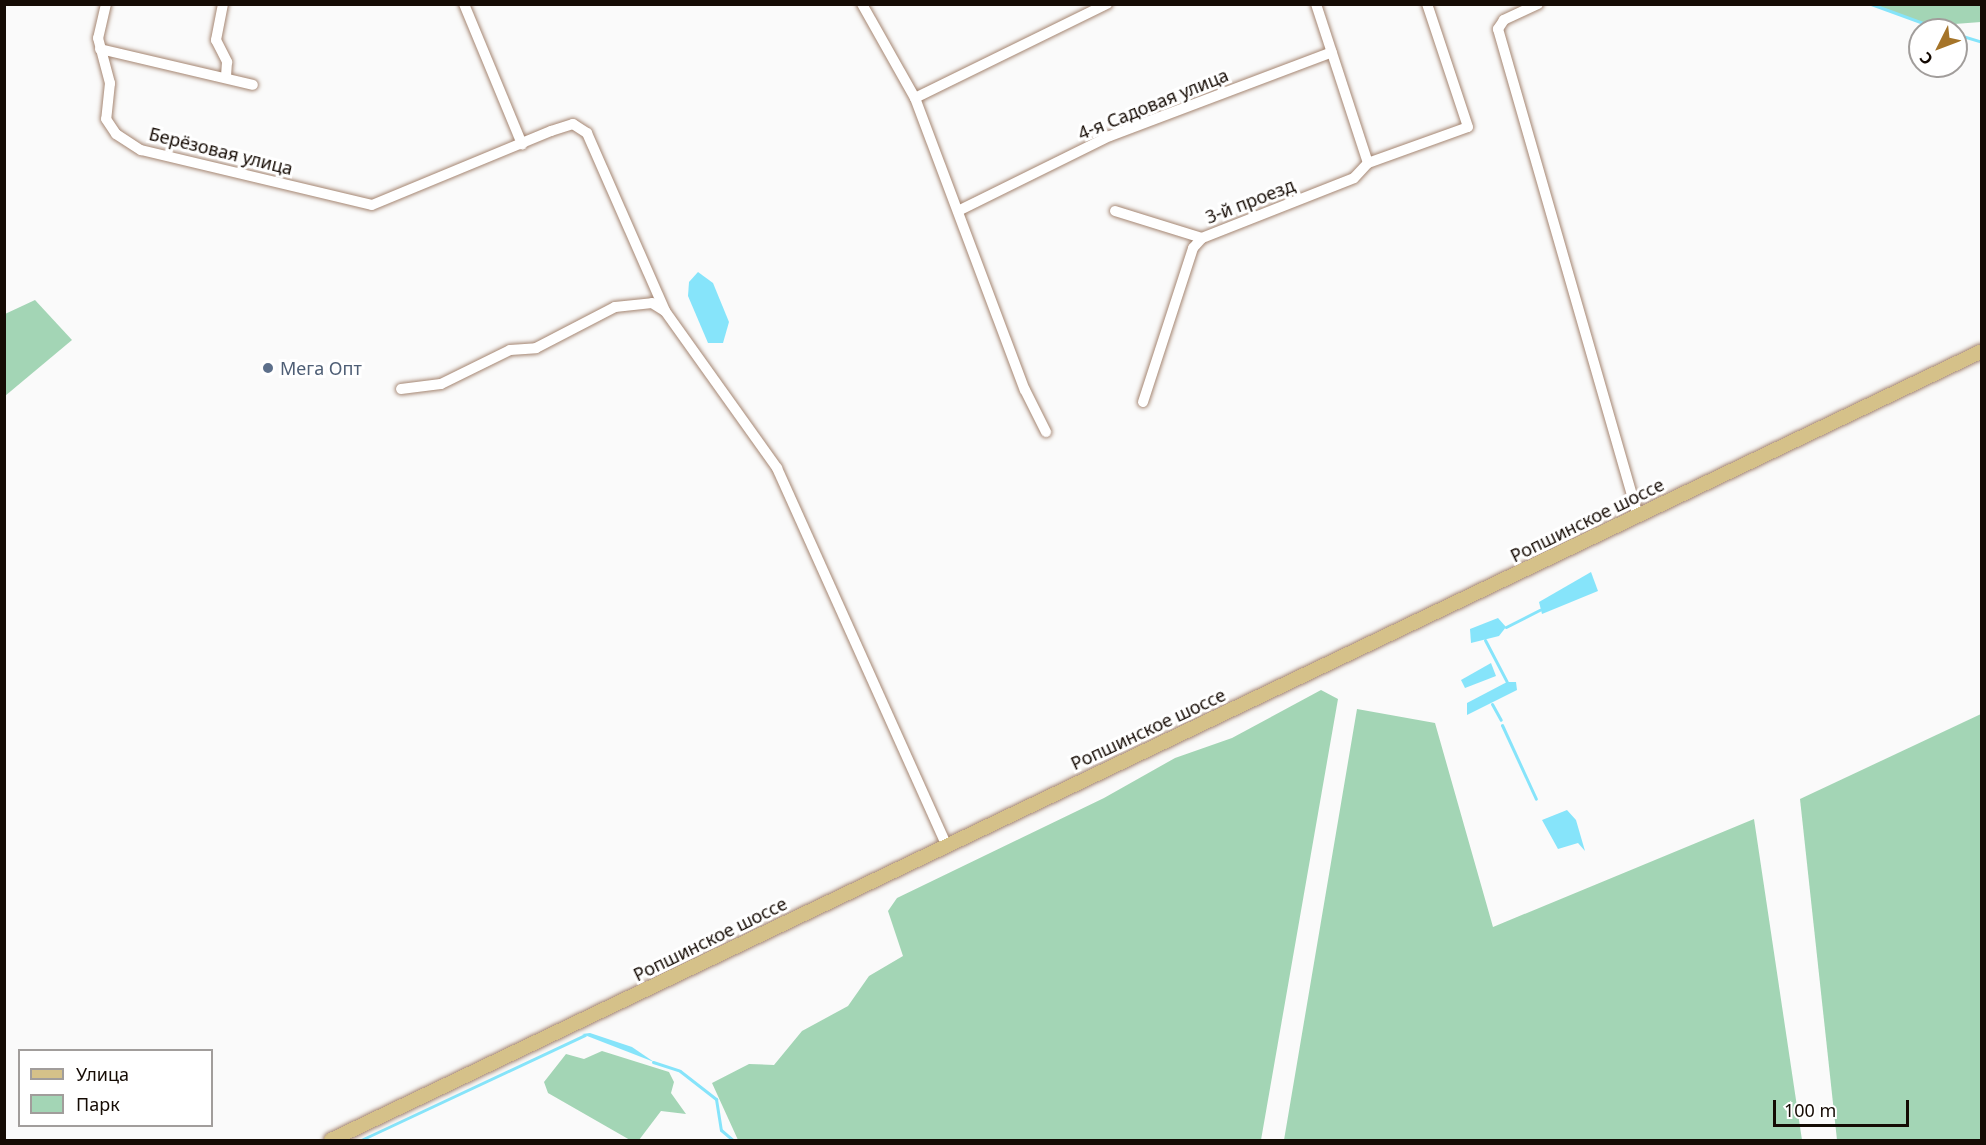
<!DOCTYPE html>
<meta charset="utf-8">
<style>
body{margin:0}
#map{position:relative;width:1986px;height:1145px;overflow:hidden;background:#fafafa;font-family:"Noto Sans",sans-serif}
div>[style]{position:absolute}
.green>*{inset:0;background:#a3d5b5}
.water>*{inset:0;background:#86e4fa}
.stream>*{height:3px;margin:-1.5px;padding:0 1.5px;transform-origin:1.5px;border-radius:1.5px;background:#86e4fa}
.roads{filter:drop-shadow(0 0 2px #a58672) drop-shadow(0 0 2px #a58672)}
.minor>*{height:10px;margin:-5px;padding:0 5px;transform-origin:5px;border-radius:5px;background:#fff}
.major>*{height:14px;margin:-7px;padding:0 7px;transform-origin:7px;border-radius:7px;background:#d5c189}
.dots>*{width:16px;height:16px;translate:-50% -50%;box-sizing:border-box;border:3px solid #fff;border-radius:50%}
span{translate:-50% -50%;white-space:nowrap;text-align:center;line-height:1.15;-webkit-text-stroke:6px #fff;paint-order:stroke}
.street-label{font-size:18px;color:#150b04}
.service-label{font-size:18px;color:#4e5e75}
.left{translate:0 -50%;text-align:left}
.frame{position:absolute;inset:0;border:6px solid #150b04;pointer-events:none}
.legend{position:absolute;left:18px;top:1049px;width:195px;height:78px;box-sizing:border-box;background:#fff;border:2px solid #a19d9b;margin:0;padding:8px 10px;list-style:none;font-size:18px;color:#150b04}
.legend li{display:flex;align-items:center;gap:12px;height:30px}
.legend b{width:30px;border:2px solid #a19d9b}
.north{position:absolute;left:1908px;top:18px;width:60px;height:60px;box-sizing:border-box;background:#fff;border:2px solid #a19d9b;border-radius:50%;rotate:228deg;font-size:16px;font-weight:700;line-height:24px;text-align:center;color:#150b04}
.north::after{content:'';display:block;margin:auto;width:21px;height:27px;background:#a57429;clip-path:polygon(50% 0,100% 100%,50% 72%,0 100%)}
.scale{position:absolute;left:1773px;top:1100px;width:136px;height:27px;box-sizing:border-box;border:3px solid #150b04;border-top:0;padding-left:8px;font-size:18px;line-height:21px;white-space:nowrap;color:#150b04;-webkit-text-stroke:4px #fff;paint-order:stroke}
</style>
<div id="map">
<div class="green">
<i style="clip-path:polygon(1871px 5px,1981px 5px,1981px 22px,1928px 26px)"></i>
<i style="clip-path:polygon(35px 300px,72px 340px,5px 396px,5px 314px)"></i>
<i style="clip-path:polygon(1321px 690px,1338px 699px,1261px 1140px,738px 1140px,712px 1083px,749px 1064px,774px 1065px,802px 1031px,848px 1006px,869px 976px,903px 956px,888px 911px,897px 898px,1104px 798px,1175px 758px,1232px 738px)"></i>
<i style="clip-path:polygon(1357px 709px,1435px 723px,1493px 927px,1754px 819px,1802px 1140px,1284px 1140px)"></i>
<i style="clip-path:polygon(1981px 714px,1981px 1140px,1837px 1140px,1800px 799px)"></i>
<i style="clip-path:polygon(602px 1051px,669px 1072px,674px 1082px,671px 1093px,686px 1114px,661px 1111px,639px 1140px,630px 1140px,548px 1093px,544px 1082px,566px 1054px,584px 1059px)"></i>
</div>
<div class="water">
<i style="clip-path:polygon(698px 272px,713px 283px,729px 322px,723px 343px,708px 343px,688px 296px,689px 282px)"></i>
<i style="clip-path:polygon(1591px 572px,1598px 591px,1542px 614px,1539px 602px)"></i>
<i style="clip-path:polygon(1498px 618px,1506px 627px,1499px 636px,1471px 643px,1470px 629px)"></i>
<i style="clip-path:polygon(1491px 663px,1496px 676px,1465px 688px,1461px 680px)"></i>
<i style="clip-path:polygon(1507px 682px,1516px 682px,1517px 690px,1467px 715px,1467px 703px)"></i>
<i style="clip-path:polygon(1567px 810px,1576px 820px,1585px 851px,1578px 843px,1558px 849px,1542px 820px)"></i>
<i style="clip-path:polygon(590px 1033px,632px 1047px,654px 1062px,582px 1034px)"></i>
</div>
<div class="stream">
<i style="left:1871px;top:4px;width:76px;rotate:20.1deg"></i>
<i style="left:1956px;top:34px;width:27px;rotate:17deg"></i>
<i style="left:1506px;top:627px;width:38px;rotate:-27deg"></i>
<i style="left:1485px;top:640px;width:47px;rotate:62.4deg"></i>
<i style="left:1492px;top:704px;width:18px;rotate:61deg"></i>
<i style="left:1502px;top:725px;width:81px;rotate:65.3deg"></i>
<i style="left:653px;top:1062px;width:28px;rotate:18deg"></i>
<i style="left:680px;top:1071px;width:46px;rotate:37.9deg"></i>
<i style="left:716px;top:1099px;width:31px;rotate:81deg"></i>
<i style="left:721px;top:1130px;width:16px;rotate:40deg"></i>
<i style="left:361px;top:1140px;width:247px;rotate:-25.1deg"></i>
</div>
<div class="roads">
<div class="minor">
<i style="left:106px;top:4px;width:35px;rotate:103deg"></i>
<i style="left:98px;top:38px;width:47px;rotate:75.1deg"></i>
<i style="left:110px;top:83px;width:36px;rotate:96deg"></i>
<i style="left:106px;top:119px;width:18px;rotate:56deg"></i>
<i style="left:116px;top:134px;width:30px;rotate:33deg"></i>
<i style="left:141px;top:150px;width:237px;rotate:13.4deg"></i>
<i style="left:372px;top:205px;width:194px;rotate:-22.5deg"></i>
<i style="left:551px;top:131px;width:23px;rotate:-18deg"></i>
<i style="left:573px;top:124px;width:17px;rotate:33deg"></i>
<i style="left:587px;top:133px;width:194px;rotate:66.3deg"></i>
<i style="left:665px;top:311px;width:193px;rotate:54.5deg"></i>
<i style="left:777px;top:468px;width:412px;rotate:65.8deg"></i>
<i style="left:223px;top:4px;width:37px;rotate:101deg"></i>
<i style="left:216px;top:40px;width:25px;rotate:63deg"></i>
<i style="left:227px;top:62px;width:16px;rotate:94deg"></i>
<i style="left:464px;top:4px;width:152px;rotate:67.5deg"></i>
<i style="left:862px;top:4px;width:108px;rotate:60.6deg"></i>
<i style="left:915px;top:98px;width:312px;rotate:69.4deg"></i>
<i style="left:1025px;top:390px;width:47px;rotate:63.4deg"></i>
<i style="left:1316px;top:4px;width:167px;rotate:71.9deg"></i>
<i style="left:1538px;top:4px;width:38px;rotate:155deg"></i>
<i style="left:1504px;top:20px;width:11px;rotate:124deg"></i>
<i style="left:1498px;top:29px;width:507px;rotate:73.96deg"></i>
<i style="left:100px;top:49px;width:157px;rotate:13.2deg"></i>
<i style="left:915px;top:98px;width:214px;rotate:-26.1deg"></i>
<i style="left:1368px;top:163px;width:106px;rotate:-19.8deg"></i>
<i style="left:1468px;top:127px;width:130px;rotate:-108.4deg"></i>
<i style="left:958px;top:211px;width:169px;rotate:-26.3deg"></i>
<i style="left:1110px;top:136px;width:237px;rotate:-20.7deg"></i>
<i style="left:1115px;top:211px;width:91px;rotate:17.2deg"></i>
<i style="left:401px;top:389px;width:40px;rotate:-7.1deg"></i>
<i style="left:441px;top:384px;width:77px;rotate:-26.2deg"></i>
<i style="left:510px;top:350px;width:26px;rotate:-4deg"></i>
<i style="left:536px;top:348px;width:89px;rotate:-27.4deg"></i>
<i style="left:615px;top:307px;width:37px;rotate:-6deg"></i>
<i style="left:652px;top:303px;width:15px;rotate:32deg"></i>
<i style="left:1143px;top:402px;width:162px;rotate:-72deg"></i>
<i style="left:1193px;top:248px;width:13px;rotate:-48deg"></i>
<i style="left:1202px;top:238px;width:163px;rotate:-21.5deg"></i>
<i style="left:1354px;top:178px;width:21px;rotate:-47deg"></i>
</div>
<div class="major">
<i style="left:331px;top:1140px;width:1830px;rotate:-25.54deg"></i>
</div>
</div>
<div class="dots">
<i style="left:268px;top:368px;background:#5c6f8a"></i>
</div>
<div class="street-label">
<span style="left:1153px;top:104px;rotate:-22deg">4-я Садовая улица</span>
<span style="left:221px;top:151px;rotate:14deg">Берёзовая улица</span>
<span style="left:1250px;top:201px;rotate:-21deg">3-й проезд</span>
<span style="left:1587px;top:520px;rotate:-26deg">Ропшинское шоссе</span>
<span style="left:1148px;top:729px;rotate:-25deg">Ропшинское шоссе</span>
<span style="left:710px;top:939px;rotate:-26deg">Ропшинское шоссе</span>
</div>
<div class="service-label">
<span class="left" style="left:280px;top:368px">Мега Опт</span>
</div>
<div class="frame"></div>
<ul class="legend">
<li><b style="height:8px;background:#d5c189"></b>Улица</li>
<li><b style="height:16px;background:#a3d5b5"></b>Парк</li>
</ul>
<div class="north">С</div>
<div class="scale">100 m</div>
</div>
